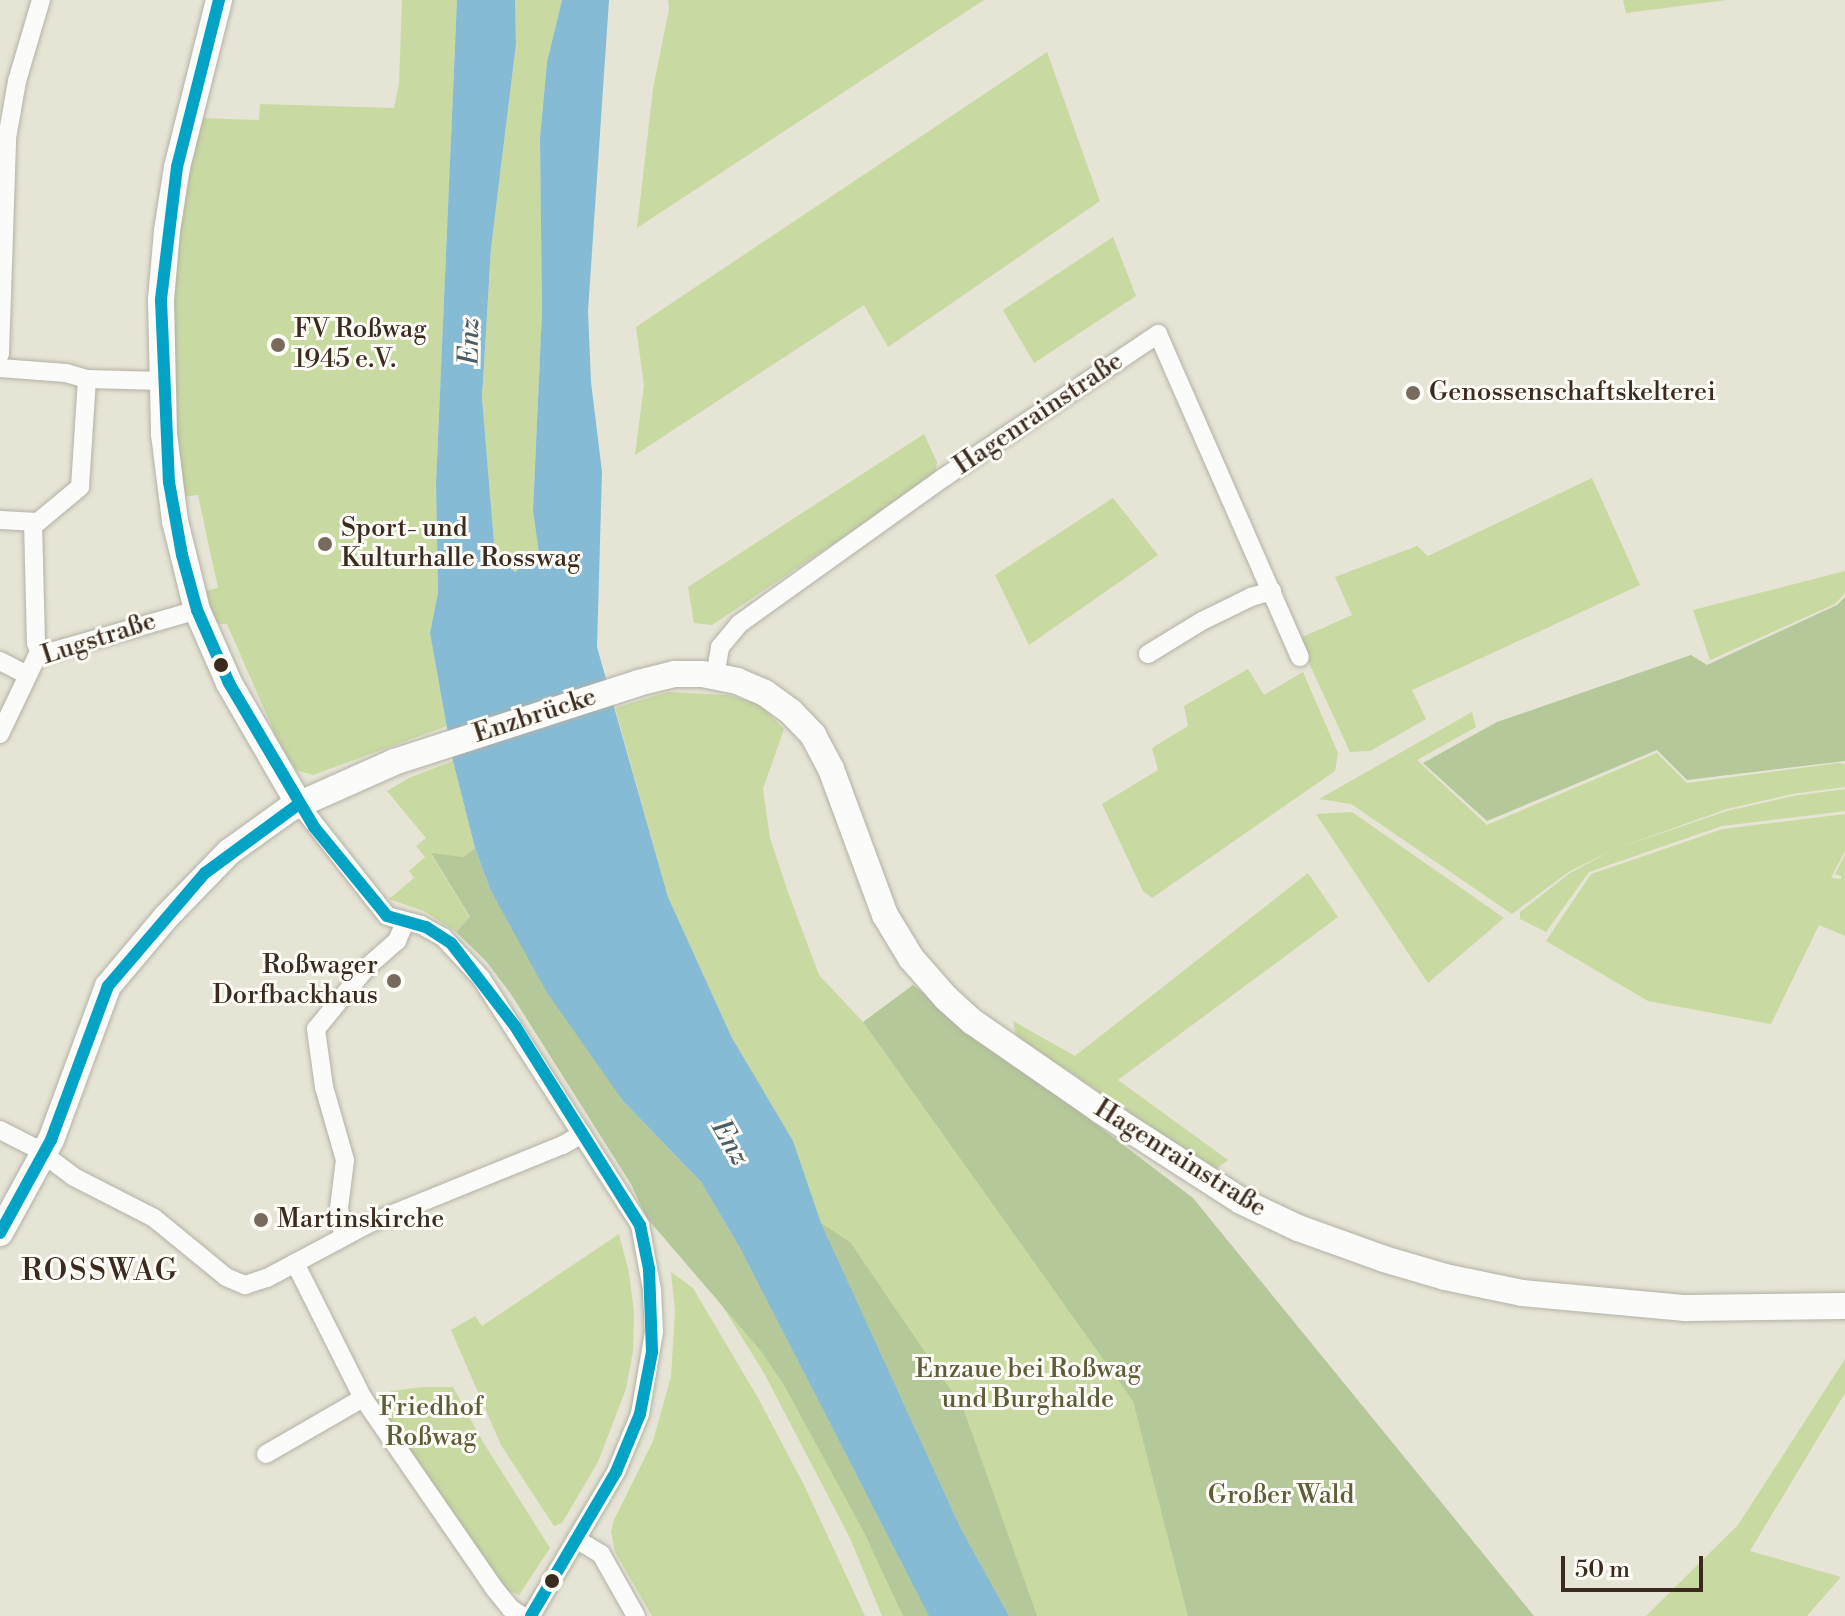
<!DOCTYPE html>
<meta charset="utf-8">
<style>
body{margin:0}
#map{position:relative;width:1845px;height:1616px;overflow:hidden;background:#e6e4d5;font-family:"Libre Bodoni",serif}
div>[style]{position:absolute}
.green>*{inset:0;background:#c8d9a2}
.forest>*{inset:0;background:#b4c899}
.water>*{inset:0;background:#86bbd5}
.roads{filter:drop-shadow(0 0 2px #b3b1a6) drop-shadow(0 0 2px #b3b1a6)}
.street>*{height:18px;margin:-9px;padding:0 9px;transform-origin:9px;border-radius:9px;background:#fbfbf9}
.secondary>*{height:26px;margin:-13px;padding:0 13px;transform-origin:13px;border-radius:13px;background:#fbfbf9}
.bus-1>*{height:12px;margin:-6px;padding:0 6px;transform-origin:6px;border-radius:6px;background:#03a3c5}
.dots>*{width:22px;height:22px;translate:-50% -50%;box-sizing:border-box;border:4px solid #fdfcf7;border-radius:50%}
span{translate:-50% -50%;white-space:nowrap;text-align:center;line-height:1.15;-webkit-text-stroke:6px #fdfcf7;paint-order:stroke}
.poi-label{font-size:26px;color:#3b2a1e}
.left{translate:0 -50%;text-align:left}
.right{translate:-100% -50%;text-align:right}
.street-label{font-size:26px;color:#3b2a1e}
.park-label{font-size:26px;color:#5e5c39}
.water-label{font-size:28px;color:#495d67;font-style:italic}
.quarter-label{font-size:30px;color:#3b2a1e;letter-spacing:2px}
.scale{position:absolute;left:1561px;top:1556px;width:142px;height:36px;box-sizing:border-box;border:4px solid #3b2a1e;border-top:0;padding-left:10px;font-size:24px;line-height:28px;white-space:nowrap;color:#3b2a1e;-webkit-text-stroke:6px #fdfcf7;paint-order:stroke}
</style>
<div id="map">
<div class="green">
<i style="clip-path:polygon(402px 0,457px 0,436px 484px,438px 593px,430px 633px,447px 726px,313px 775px,296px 770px,285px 757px,227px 624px,212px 624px,201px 592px,218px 588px,198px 495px,180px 497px,172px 389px,172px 300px,182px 208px,202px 118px,259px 120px,260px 104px,394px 108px,399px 84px)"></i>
<i style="clip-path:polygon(515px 0,562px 0,547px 62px,540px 138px,542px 312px,533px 511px,539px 553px,515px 572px,495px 554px,482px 398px,491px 248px,516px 44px)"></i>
<i style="clip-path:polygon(668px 0,984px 0,637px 228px,653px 89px,669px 9px)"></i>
<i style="clip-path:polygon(1623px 0,1727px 0,1626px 13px)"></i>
<i style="clip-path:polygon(1047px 52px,1100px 201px,888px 347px,864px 305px,635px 455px,644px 385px,636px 327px)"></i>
<i style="clip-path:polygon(1113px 237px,1136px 296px,1034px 363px,1003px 310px)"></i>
<i style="clip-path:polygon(924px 434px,937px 462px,935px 476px,712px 625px,694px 623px,688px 587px)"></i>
<i style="clip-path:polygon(1592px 478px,1640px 585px,1412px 690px,1426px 719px,1370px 751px,1350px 752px,1298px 639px,1352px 615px,1335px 577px,1417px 546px,1428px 556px)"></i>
<i style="clip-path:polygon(1113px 498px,1158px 555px,1029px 645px,995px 575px)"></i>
<i style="clip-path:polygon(1845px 571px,1845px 593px,1835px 604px,1710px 660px,1693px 610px)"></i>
<i style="clip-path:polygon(1248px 669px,1264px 695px,1303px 672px,1338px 753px,1335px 771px,1152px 898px,1143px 891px,1102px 804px,1158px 770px,1152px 748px,1188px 726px,1184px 706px)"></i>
<i style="clip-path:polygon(668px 692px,728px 695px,759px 704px,784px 729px,763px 789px,770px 838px,788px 892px,819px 975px,863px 1022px,902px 1077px,1520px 1616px,882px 1616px,850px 1538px,764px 1373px,702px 1273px,795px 1147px,732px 1038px,668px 897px,615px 708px)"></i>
<i style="clip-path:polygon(1472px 712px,1476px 727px,1417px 760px,1487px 825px,1657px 753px,1687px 783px,1838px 763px,1845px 764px,1845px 787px,1792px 794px,1727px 809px,1615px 849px,1727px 811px,1793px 796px,1845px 789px,1845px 811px,1722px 826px,1589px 872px,1546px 932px,1520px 919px,1520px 912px,1570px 873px,1613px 850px,1570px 871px,1512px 914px,1351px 804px,1319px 799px)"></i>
<i style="clip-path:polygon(453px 761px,475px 848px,463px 857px,431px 854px,470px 918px,456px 932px,424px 911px,389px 899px,414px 878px,409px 871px,425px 857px,416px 846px,426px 838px,387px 791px,409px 778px)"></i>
<i style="clip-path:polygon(1352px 812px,1504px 918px,1428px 983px,1316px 814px)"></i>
<i style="clip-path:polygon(1845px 814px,1845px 851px,1831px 878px,1841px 879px,1841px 876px,1835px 874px,1845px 855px,1845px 936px,1819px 925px,1771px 1024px,1648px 1001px,1546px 941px,1591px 874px,1723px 829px)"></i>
<i style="clip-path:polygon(1308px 873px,1338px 917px,1118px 1080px,1228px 1160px,1215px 1170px,1016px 1036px,1013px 1021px,1075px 1056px)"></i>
<i style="clip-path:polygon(619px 1234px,629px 1273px,634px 1312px,633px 1351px,626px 1389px,598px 1462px,562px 1523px,554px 1526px,501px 1445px,451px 1330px,475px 1316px,482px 1326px)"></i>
<i style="clip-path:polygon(671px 1272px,693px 1288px,758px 1398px,803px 1483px,865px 1616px,652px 1616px,615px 1552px,611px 1531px,614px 1520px,653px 1441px,671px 1377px,675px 1310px)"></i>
<i style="clip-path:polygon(1845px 1359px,1845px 1393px,1750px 1551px,1841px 1577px,1807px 1616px,1646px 1616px,1738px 1525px)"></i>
<i style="clip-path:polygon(422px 1387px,453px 1387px,483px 1442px,550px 1548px,519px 1595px,504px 1589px,371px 1399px,392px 1391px)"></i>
</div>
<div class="forest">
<i style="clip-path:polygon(1845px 597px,1845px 761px,1687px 780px,1657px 750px,1487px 821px,1423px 763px,1497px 722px,1691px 655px,1707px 665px,1837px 605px)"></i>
<i style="clip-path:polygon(475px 848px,490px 889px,623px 1101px,701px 1182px,740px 1248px,929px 1616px,903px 1616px,864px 1532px,784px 1385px,761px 1351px,646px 1217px,631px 1184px,511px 994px,486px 961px,456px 932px,470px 917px,431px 853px,463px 857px)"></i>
<i style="clip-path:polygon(913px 985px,1193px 1198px,1534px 1616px,1188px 1616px,1133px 1401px,863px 1022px)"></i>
<i style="clip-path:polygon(821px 1223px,850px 1242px,963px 1408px,1037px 1616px,1009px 1616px,961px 1529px)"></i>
</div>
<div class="water">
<i style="clip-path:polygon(457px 0,515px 0,516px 44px,491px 248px,482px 398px,495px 554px,515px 572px,539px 553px,533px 511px,542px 312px,540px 138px,547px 62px,562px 0,609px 0,588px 311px,591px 382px,602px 472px,597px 647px,668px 897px,732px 1038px,793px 1141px,821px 1223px,961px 1529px,1009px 1616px,929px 1616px,740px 1248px,701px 1182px,623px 1101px,546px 991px,490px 889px,475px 848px,453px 761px,430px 633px,438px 593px,436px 484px)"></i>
</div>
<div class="roads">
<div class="street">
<i style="left:0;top:354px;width:216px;rotate:-88.1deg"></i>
<i style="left:7px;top:138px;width:58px;rotate:-80deg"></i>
<i style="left:17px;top:81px;width:84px;rotate:-73.5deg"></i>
<i style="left:0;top:368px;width:66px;rotate:4.3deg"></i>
<i style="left:66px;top:373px;width:22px;rotate:16deg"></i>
<i style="left:87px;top:379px;width:75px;rotate:1.5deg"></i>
<i style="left:0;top:520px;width:38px;rotate:3deg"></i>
<i style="left:38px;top:522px;width:55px;rotate:-39.8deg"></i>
<i style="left:80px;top:487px;width:108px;rotate:-86.3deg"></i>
<i style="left:33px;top:522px;width:121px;rotate:88.6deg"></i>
<i style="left:36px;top:643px;width:12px;rotate:70deg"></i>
<i style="left:1148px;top:654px;width:63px;rotate:-31.4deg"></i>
<i style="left:1202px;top:621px;width:55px;rotate:-26.1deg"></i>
<i style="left:1251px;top:597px;width:22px;rotate:-16deg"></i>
<i style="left:0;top:661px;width:29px;rotate:27deg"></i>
<i style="left:715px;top:676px;width:29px;rotate:-80deg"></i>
<i style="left:720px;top:647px;width:30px;rotate:-50deg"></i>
<i style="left:739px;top:624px;width:251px;rotate:-35.6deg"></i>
<i style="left:943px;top:478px;width:259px;rotate:-33.8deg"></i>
<i style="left:1158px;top:334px;width:353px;rotate:66.3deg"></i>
<i style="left:0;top:734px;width:86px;rotate:-64.6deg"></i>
<i style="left:37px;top:656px;width:166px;rotate:-16deg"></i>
<i style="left:299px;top:804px;width:142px;rotate:51.8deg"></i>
<i style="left:387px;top:916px;width:35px;rotate:15deg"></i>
<i style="left:421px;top:925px;width:25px;rotate:29deg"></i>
<i style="left:443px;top:937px;width:56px;rotate:47.2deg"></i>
<i style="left:481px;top:978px;width:294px;rotate:57.2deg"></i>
<i style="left:640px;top:1225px;width:66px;rotate:79.5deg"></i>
<i style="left:652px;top:1290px;width:42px;rotate:87.3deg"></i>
<i style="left:654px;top:1332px;width:83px;rotate:99.7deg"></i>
<i style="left:640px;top:1414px;width:63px;rotate:112.5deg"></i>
<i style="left:616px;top:1472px;width:167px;rotate:120.6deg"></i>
<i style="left:0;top:1130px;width:38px;rotate:27deg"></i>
<i style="left:34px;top:1147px;width:50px;rotate:36.9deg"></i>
<i style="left:74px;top:1177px;width:90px;rotate:27.1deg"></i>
<i style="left:154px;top:1218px;width:93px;rotate:39.3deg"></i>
<i style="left:226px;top:1277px;width:21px;rotate:23deg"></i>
<i style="left:245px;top:1285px;width:23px;rotate:-18deg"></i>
<i style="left:267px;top:1278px;width:115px;rotate:-28.1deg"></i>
<i style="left:368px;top:1224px;width:210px;rotate:-22.1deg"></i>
<i style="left:563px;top:1145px;width:22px;rotate:-30deg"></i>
<i style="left:343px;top:1236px;width:28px;rotate:-98deg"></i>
<i style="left:339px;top:1208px;width:48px;rotate:-82.9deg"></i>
<i style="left:345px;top:1160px;width:76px;rotate:-106deg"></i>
<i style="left:324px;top:1087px;width:59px;rotate:-97.9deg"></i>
<i style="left:316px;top:1029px;width:80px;rotate:-50.6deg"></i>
<i style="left:367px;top:967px;width:40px;rotate:-41deg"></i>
<i style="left:397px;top:941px;width:21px;rotate:-67deg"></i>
<i style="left:295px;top:1263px;width:151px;rotate:63.3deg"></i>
<i style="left:363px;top:1398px;width:231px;rotate:55.4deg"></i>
<i style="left:494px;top:1588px;width:27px;rotate:51deg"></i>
<i style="left:511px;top:1609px;width:13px;rotate:32deg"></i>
<i style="left:266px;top:1454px;width:112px;rotate:-30deg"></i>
<i style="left:576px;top:1539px;width:29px;rotate:31deg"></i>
<i style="left:601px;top:1554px;width:71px;rotate:60.6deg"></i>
</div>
<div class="secondary">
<i style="left:219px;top:0;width:172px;rotate:104.1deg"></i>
<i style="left:177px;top:167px;width:65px;rotate:98.9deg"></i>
<i style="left:167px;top:231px;width:69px;rotate:95deg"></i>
<i style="left:161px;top:300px;width:134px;rotate:88.7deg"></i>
<i style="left:164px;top:434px;width:88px;rotate:82.8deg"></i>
<i style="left:175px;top:521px;width:92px;rotate:76.1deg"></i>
<i style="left:197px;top:610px;width:80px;rotate:66.3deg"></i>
<i style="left:229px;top:683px;width:140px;rotate:60deg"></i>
<i style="left:0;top:1233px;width:106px;rotate:-61.3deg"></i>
<i style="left:51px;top:1140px;width:164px;rotate:-69.7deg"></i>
<i style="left:108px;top:986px;width:92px;rotate:-49.9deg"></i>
<i style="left:167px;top:916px;width:89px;rotate:-45.9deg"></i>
<i style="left:229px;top:852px;width:74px;rotate:-35.6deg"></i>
<i style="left:289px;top:809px;width:115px;rotate:-24.1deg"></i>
<i style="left:394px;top:762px;width:256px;rotate:-17.9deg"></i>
<i style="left:638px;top:683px;width:38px;rotate:-14deg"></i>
<i style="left:675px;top:674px;width:27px"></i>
<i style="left:702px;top:674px;width:36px;rotate:11deg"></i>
<i style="left:737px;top:681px;width:30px;rotate:23deg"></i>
<i style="left:765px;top:693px;width:32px;rotate:36deg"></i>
<i style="left:791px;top:712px;width:32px;rotate:46deg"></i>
<i style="left:813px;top:735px;width:38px;rotate:62deg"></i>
<i style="left:831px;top:769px;width:156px;rotate:69.7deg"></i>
<i style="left:885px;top:915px;width:50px;rotate:58.8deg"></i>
<i style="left:911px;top:958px;width:53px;rotate:48.8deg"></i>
<i style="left:946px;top:998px;width:36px;rotate:42deg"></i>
<i style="left:973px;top:1022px;width:155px;rotate:34.7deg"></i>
<i style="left:1100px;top:1110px;width:168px;rotate:32.8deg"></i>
<i style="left:1241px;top:1201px;width:63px;rotate:25.3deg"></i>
<i style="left:1298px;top:1228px;width:91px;rotate:19.8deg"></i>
<i style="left:1384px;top:1259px;width:64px;rotate:16.4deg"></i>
<i style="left:1445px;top:1277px;width:79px;rotate:11.7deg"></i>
<i style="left:1522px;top:1293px;width:164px;rotate:5.3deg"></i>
<i style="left:1685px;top:1308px;width:160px;rotate:-0.7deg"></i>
</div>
</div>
<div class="bus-1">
<i style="left:219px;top:0;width:172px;rotate:104.1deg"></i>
<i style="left:177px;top:167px;width:134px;rotate:96.9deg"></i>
<i style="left:161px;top:300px;width:182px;rotate:87.5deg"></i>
<i style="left:169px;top:482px;width:74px;rotate:79.9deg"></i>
<i style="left:182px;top:555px;width:57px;rotate:74.7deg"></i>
<i style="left:197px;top:610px;width:80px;rotate:66.3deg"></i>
<i style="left:229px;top:683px;width:167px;rotate:59.4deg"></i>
<i style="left:314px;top:827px;width:115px;rotate:50.6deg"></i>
<i style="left:387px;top:916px;width:41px;rotate:15.8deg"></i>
<i style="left:426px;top:927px;width:30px;rotate:33deg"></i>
<i style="left:451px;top:943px;width:105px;rotate:52.4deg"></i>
<i style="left:515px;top:1026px;width:235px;rotate:57.9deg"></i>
<i style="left:640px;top:1225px;width:45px;rotate:78.4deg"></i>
<i style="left:649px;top:1269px;width:83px;rotate:87.9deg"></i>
<i style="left:652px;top:1352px;width:63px;rotate:101deg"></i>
<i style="left:640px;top:1414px;width:63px;rotate:112.5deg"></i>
<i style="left:616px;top:1472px;width:167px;rotate:120.6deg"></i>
<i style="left:0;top:1233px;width:106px;rotate:-61.3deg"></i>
<i style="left:51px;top:1140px;width:164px;rotate:-69.7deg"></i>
<i style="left:108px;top:986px;width:149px;rotate:-49.4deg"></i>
<i style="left:205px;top:873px;width:117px;rotate:-36.3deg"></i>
</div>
<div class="dots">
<i style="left:278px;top:345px;background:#776b5e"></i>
<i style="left:1413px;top:393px;background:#776b5e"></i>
<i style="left:325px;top:544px;background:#776b5e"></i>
<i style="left:221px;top:665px;background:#3b2a1e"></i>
<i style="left:394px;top:981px;background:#776b5e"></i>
<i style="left:261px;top:1220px;background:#776b5e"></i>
<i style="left:552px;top:1581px;background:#3b2a1e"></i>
</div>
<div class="poi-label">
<span class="left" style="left:294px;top:345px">FV Roßwag<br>1945 e.V.</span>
<span class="left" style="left:1429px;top:393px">Genossenschaftskelterei</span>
<span class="left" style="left:341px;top:544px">Sport- und<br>Kulturhalle Rosswag</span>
<span class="right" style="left:378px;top:981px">Roßwager<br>Dorfbackhaus</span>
<span class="left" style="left:277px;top:1220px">Martinskirche</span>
</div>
<div class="street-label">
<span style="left:1039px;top:414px;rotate:-34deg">Hagenrainstraße</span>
<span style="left:99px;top:639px;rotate:-18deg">Lugstraße</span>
<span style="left:535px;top:716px;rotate:-18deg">Enzbrücke</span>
<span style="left:1180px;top:1159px;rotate:32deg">Hagenrainstraße</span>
</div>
<div class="park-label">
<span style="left:1028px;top:1385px">Enzaue bei Roßwag<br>und Burghalde</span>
<span style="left:431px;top:1423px">Friedhof<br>Roßwag</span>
<span style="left:1281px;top:1496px">Großer Wald</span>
</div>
<div class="water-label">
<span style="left:470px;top:341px;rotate:-89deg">Enz</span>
<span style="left:730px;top:1143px;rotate:60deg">Enz</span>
</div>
<div class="quarter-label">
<span style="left:100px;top:1271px">ROSSWAG</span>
</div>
<div class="scale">50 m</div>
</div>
